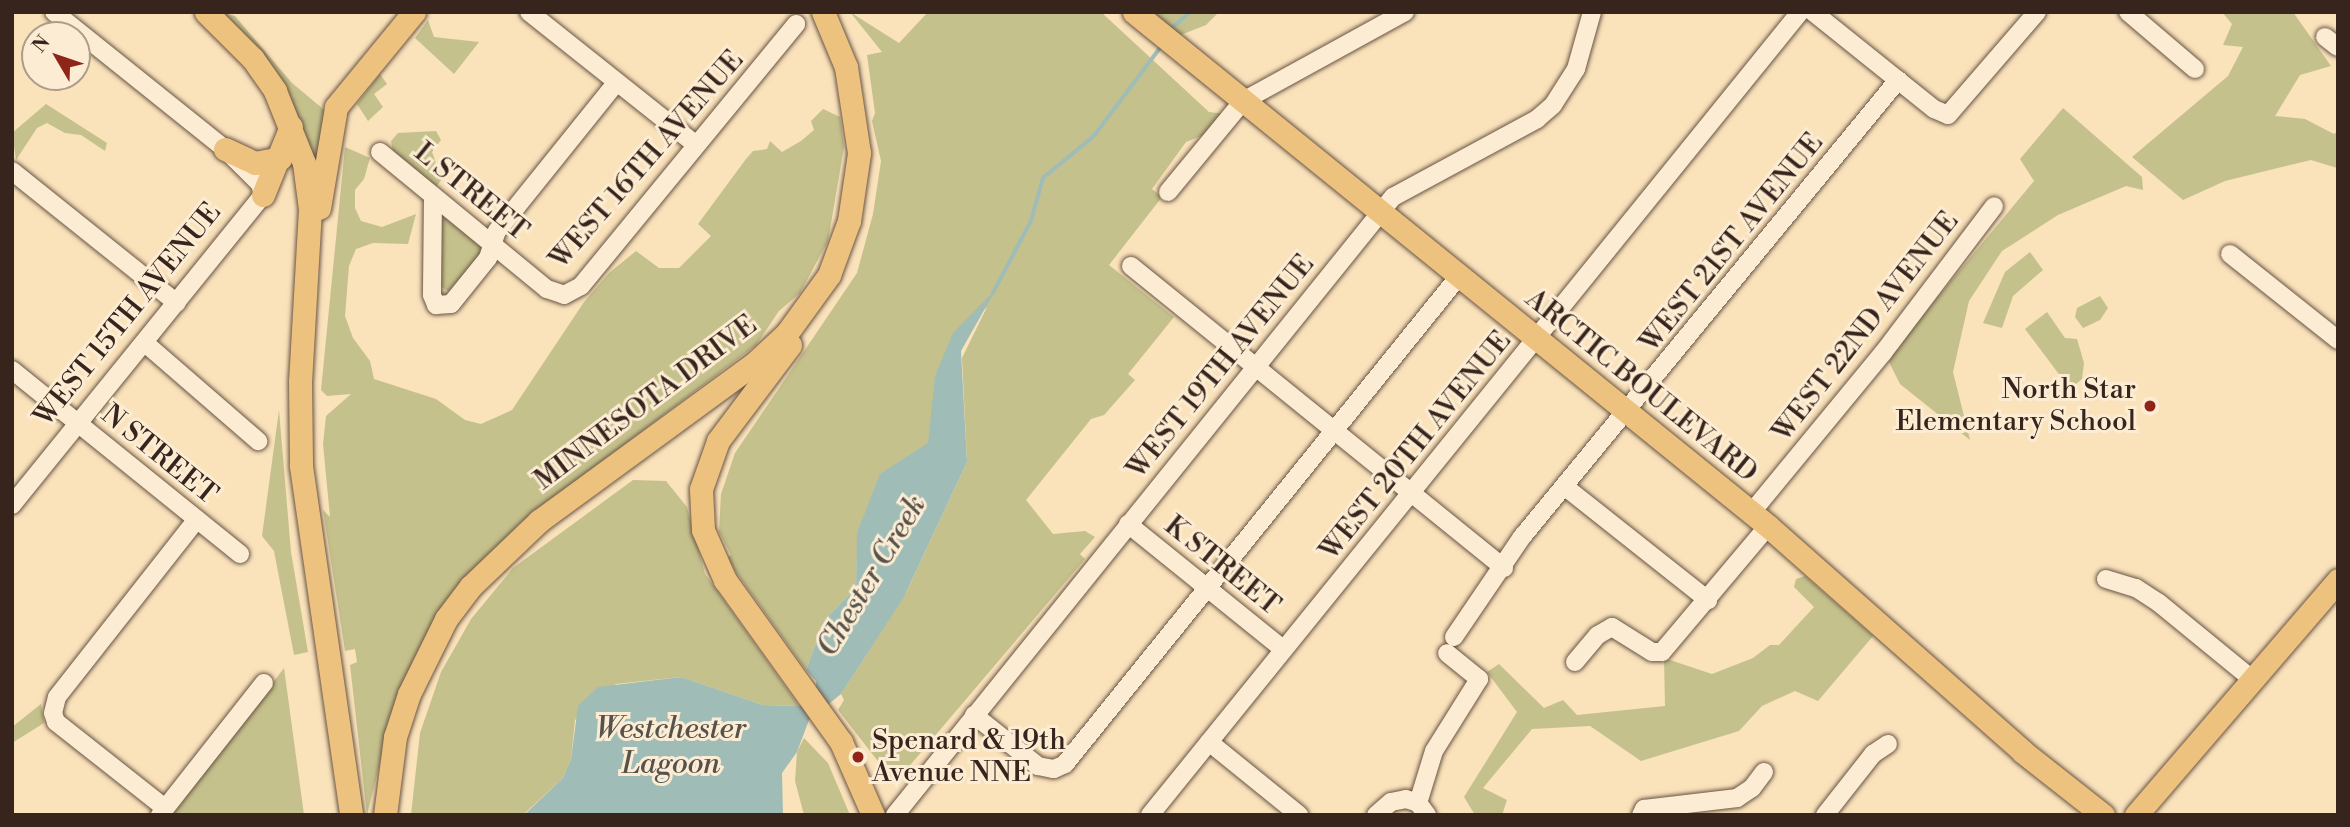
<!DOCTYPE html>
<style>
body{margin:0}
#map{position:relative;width:2350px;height:827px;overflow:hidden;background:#fae2bb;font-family:"Libre Bodoni",serif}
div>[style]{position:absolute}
.green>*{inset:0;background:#c5c18c}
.water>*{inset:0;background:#a0bcb7}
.stream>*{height:3.5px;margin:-1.75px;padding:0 1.75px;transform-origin:1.75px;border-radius:1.75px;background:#a0bcb7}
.roads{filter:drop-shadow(0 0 2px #685444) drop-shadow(0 0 2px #685444)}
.minor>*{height:18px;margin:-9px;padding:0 9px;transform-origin:9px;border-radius:9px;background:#fcecd3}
.major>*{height:23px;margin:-11.5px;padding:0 11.5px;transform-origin:11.5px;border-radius:11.5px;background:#edc17e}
.dots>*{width:19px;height:19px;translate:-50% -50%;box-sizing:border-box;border:4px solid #fcecd3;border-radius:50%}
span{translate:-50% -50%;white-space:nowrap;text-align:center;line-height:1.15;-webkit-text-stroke:6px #fcecd3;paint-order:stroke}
.street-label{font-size:28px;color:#37251d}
.poi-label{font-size:28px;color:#37251d}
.right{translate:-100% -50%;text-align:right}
.left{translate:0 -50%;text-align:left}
.water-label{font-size:30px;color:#56524b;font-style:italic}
.frame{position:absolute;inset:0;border:14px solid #37251d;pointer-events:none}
.north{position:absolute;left:21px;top:21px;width:70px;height:70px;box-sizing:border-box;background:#fcecd3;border:2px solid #ad9c8a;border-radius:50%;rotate:309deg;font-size:19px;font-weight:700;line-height:28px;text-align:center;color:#37251d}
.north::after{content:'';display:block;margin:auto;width:24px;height:32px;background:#8f2418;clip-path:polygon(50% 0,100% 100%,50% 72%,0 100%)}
</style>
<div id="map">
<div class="green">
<i style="clip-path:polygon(220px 12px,235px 16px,292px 83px,328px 113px,318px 164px,308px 168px)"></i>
<i style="clip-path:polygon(850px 12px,899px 43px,928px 12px,1101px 12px,1209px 112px,1225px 114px,1206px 134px,1186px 142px,1152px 189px,1162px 197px,1109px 265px,1174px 317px,1128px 374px,1135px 380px,1104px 415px,1091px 419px,1026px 500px,1053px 534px,1085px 531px,1095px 537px,1080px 554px,1085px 559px,895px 783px,838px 710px,844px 700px,841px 694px,906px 593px,967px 462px,962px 358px,987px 307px,966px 327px,928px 456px,857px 551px,856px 588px,825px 619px,806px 670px,726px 558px,731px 555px,719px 532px,721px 494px,735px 453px,857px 273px,873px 214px,881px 161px,872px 121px,875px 113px,867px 55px,882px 52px)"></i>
<i style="clip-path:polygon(1149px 12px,1219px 12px,1206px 25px,1178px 36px)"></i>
<i style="clip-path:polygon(2222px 12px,2293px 12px,2331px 66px,2300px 75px,2275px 116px,2305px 119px,2334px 134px,2338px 131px,2337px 168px,2311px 160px,2225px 181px,2183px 200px,2132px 157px,2228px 76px,2243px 47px,2223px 45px,2232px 24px)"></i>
<i style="clip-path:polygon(428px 20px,434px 37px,479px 42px,454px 74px,415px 38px)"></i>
<i style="clip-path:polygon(380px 74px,387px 84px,374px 94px,383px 107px,368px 121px,357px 104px)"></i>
<i style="clip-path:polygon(46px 104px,107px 143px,105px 151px,81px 135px,65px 133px,47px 123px,37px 128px,16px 160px,12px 133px)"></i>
<i style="clip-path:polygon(2063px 108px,2142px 177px,2143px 190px,2126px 186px,2058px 215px,2002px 251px,1969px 301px,1953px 372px,1970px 440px,1900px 384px,1887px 358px,2034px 181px,2020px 159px)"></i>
<i style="clip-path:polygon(823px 109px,840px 117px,844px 147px,828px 241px,800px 293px,779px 311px,756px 345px,518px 525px,392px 715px,367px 815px,350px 665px,357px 662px,355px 649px,345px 651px,323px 510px,330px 517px,323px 444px,326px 416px,351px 394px,327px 396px,321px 390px,345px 147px,370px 158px,364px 179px,355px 190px,355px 208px,361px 221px,382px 227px,416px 214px,408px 244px,373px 243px,356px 249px,349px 266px,345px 316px,353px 338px,370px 361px,374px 379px,436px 399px,465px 420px,481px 424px,512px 410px,584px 302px,609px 273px,636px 251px,659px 268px,679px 268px,711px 236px,698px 224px,746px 159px,753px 151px,767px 149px,770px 141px,782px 152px,801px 141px,814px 130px,811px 121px)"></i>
<i style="clip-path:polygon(436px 131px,441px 140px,432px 152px,442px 179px,436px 187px,393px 152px,391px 141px,398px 133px)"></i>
<i style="clip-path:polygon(447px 217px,482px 246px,483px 253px,450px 292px,441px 287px,440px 221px)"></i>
<i style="clip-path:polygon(2030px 252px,2043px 270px,2013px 296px,2002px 328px,1983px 323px,2005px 272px)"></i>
<i style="clip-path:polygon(2100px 296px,2108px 308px,2100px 320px,2083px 328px,2075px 317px,2077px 308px)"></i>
<i style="clip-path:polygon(2047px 312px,2065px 338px,2077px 339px,2084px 363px,2082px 379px,2070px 389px,2025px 329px)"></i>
<i style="clip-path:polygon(279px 410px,291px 552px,308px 652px,294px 655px,274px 551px,262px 536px)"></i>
<i style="clip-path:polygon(633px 480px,666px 481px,687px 507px,705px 574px,799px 706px,763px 705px,681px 677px,616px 684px,575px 720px,571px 759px,563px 778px,525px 813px,411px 815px,420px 733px,441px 672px,471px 619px,513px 568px)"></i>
<i style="clip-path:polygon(1805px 576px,1873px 636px,1818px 701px,1795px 691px,1762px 706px,1739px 731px,1641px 761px,1590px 726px,1532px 729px,1483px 788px,1507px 800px,1502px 815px,1475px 815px,1464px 797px,1517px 712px,1487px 672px,1499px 664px,1544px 708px,1563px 700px,1577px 715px,1665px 706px,1664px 658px,1712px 674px,1753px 658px,1770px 645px,1779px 645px,1814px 607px,1794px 587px,1796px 579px)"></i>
<i style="clip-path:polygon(284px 668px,304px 815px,172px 815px)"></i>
<i style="clip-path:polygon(41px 704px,44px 723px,12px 743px,12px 727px)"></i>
<i style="clip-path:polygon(804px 738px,828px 763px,850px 815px,804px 815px,795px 781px,797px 752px)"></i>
</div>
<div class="water">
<i style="clip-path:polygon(996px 289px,961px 351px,967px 462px,904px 597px,841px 694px,809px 720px,797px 752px,782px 773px,783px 815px,516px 815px,526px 813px,563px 778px,571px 759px,578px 706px,598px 687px,681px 677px,763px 705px,799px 706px,816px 692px,816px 681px,806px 670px,825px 619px,856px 588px,857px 533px,880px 474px,928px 443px,935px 376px,953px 333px)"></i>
</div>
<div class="stream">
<i style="left:1171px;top:29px;width:25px;rotate:-42deg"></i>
<i style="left:993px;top:293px;width:81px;rotate:-62.2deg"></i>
<i style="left:1031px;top:221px;width:45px;rotate:-74.4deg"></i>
<i style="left:1043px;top:178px;width:66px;rotate:-39.5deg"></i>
<i style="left:1094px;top:136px;width:110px;rotate:-53.1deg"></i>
</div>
<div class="roads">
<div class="minor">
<i style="left:529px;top:12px;width:212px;rotate:38.5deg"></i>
<i style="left:1813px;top:12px;width:155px;rotate:38.7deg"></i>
<i style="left:1934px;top:109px;width:15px;rotate:23deg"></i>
<i style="left:1948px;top:115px;width:136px;rotate:-49.2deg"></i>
<i style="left:2128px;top:12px;width:88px;rotate:40.4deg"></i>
<i style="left:2325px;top:37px;width:16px;rotate:38deg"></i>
<i style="left:380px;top:152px;width:216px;rotate:39.4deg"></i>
<i style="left:547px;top:289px;width:18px;rotate:19deg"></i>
<i style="left:564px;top:295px;width:19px;rotate:-28deg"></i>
<i style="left:581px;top:286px;width:339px;rotate:-50.6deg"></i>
<i style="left:12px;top:171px;width:211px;rotate:38.7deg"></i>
<i style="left:1168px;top:192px;width:118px;rotate:-50.5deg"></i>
<i style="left:1243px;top:101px;width:185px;rotate:-28.8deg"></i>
<i style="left:433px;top:196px;width:99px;rotate:90.6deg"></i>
<i style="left:432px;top:295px;width:11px;rotate:68deg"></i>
<i style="left:436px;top:305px;width:15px;rotate:-4deg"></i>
<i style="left:451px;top:304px;width:59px;rotate:-51.2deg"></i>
<i style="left:488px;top:258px;width:28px;rotate:-72deg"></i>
<i style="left:497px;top:231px;width:191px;rotate:-51.2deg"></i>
<i style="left:2230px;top:254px;width:138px;rotate:38.5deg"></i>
<i style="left:1131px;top:266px;width:480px;rotate:39deg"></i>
<i style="left:145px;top:343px;width:150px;rotate:40.9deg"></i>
<i style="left:12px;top:370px;width:293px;rotate:38.9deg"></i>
<i style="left:1564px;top:486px;width:184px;rotate:38.4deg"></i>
<i style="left:12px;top:505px;width:399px;rotate:-51deg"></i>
<i style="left:263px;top:195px;width:11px;rotate:-105deg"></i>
<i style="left:260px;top:184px;width:49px;rotate:-135deg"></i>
<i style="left:225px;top:149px;width:219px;rotate:-141.3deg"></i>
<i style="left:1751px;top:513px;width:207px;rotate:-50.5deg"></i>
<i style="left:1883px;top:353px;width:184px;rotate:-52.9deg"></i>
<i style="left:1128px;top:524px;width:199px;rotate:38.9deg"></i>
<i style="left:2106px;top:579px;width:31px;rotate:17deg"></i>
<i style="left:2136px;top:588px;width:27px;rotate:33deg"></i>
<i style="left:2159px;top:603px;width:122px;rotate:39.3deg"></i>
<i style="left:1454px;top:637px;width:121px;rotate:-55.8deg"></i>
<i style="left:1522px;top:537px;width:592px;rotate:-50.55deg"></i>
<i style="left:1575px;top:662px;width:35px;rotate:-50deg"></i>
<i style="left:1598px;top:635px;width:16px;rotate:-30deg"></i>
<i style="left:1612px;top:627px;width:47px;rotate:32deg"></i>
<i style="left:1652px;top:652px;width:10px"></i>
<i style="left:1662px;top:652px;width:165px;rotate:-49.9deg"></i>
<i style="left:974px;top:715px;width:82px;rotate:38.6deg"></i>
<i style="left:1038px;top:766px;width:16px;rotate:11deg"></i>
<i style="left:1054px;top:769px;width:12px;rotate:-24deg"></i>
<i style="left:1065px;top:764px;width:627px;rotate:-51.08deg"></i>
<i style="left:1209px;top:742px;width:116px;rotate:39deg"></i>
<i style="left:1418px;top:803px;width:54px;rotate:-72.9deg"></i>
<i style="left:1434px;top:751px;width:85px;rotate:-58deg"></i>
<i style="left:1479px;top:679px;width:41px;rotate:-140.9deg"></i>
<i style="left:165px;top:808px;width:139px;rotate:-141.7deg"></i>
<i style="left:56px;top:722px;width:9px;rotate:-108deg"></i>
<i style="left:53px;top:713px;width:16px;rotate:-76deg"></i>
<i style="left:57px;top:697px;width:226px;rotate:-51.8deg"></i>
<i style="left:160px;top:815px;width:168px;rotate:-51.8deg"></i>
<i style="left:895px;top:815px;width:794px;rotate:-51.14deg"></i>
<i style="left:1393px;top:197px;width:164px;rotate:-28.4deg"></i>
<i style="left:1537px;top:119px;width:21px;rotate:-41deg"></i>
<i style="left:1553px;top:105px;width:43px;rotate:-57.4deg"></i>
<i style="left:1576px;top:69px;width:59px;rotate:-74.3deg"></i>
<i style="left:1150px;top:815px;width:1033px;rotate:-51.01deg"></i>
<i style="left:1376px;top:815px;width:20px;rotate:-41deg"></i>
<i style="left:1391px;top:802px;width:15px;rotate:-11deg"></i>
<i style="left:1406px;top:799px;width:13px;rotate:18deg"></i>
<i style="left:1418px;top:803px;width:15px;rotate:53deg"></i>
<i style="left:1641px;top:815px;width:7px;rotate:-63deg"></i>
<i style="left:1644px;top:809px;width:94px;rotate:-6.7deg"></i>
<i style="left:1737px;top:798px;width:18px;rotate:-34deg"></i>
<i style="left:1752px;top:788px;width:20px;rotate:-53deg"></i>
<i style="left:1825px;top:815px;width:78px;rotate:-51.8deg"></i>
<i style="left:1873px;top:754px;width:18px;rotate:-34deg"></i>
</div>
<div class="major">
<i style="left:206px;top:12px;width:66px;rotate:45deg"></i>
<i style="left:253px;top:59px;width:39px;rotate:55deg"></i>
<i style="left:275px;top:91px;width:78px;rotate:68.1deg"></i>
<i style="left:304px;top:163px;width:46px;rotate:82.6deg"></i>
<i style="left:310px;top:209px;width:172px;rotate:93.3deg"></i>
<i style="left:300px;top:381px;width:85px;rotate:89.3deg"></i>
<i style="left:301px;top:466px;width:353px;rotate:81.8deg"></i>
<i style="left:1134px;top:12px;width:816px;rotate:39.03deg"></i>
<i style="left:1768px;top:526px;width:341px;rotate:41.5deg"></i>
<i style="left:2023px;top:752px;width:102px;rotate:38.2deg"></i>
<i style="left:225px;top:149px;width:33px;rotate:25deg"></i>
<i style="left:255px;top:163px;width:26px;rotate:-11deg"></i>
<i style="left:263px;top:195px;width:74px;rotate:-67.9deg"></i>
<i style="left:319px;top:208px;width:102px;rotate:-80.4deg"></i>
<i style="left:336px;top:107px;width:123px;rotate:-50.6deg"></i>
<i style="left:790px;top:345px;width:120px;rotate:126.9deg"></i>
<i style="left:718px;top:441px;width:51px;rotate:109.5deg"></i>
<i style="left:701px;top:489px;width:41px;rotate:87.2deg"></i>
<i style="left:703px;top:530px;width:55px;rotate:66.3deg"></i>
<i style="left:725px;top:580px;width:199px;rotate:54.4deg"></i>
<i style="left:841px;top:742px;width:80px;rotate:66.3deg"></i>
<i style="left:385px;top:815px;width:79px;rotate:-82.7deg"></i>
<i style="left:395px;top:737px;width:45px;rotate:-72deg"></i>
<i style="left:409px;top:694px;width:84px;rotate:-63.7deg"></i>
<i style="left:446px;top:619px;width:41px;rotate:-52.9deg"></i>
<i style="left:471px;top:586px;width:94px;rotate:-43.7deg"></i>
<i style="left:539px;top:521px;width:269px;rotate:-36.2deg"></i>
<i style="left:756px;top:362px;width:42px;rotate:-43.1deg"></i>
<i style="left:787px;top:333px;width:72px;rotate:-54.1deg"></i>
<i style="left:829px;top:275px;width:58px;rotate:-69.7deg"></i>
<i style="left:849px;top:221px;width:69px;rotate:-81.6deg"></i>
<i style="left:859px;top:153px;width:87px;rotate:-98.6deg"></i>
<i style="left:846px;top:67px;width:60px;rotate:-112.7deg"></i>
<i style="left:2136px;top:815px;width:310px;rotate:-49.3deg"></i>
</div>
</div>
<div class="dots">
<i style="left:2150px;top:406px;background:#8f2418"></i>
<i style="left:858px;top:757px;background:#8f2418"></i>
</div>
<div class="street-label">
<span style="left:647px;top:160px;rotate:-49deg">WEST 16TH AVENUE</span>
<span style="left:471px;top:192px;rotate:39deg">L STREET</span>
<span style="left:1732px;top:243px;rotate:-51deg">WEST 21ST AVENUE</span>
<span style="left:128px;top:315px;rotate:-51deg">WEST 15TH AVENUE</span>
<span style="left:1866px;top:327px;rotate:-52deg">WEST 22ND AVENUE</span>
<span style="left:1221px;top:367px;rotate:-51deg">WEST 19TH AVENUE</span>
<span style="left:1641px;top:386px;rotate:39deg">ARCTIC BOULEVARD</span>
<span style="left:646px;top:403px;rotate:-37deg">MINNESOTA DRIVE</span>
<span style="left:1416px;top:446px;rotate:-51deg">WEST 20TH AVENUE</span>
<span style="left:159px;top:455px;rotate:39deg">N STREET</span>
<span style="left:1222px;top:566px;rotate:39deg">K STREET</span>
</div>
<div class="poi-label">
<span class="right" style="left:2136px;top:406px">North Star<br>Elementary School</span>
<span class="left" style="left:872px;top:757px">Spenard &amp; 19th<br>Avenue NNE</span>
</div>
<div class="water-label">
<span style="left:872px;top:576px;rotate:-59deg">Chester Creek</span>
<span style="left:671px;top:746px">Westchester<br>Lagoon</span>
</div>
<div class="frame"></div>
<div class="north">N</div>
</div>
